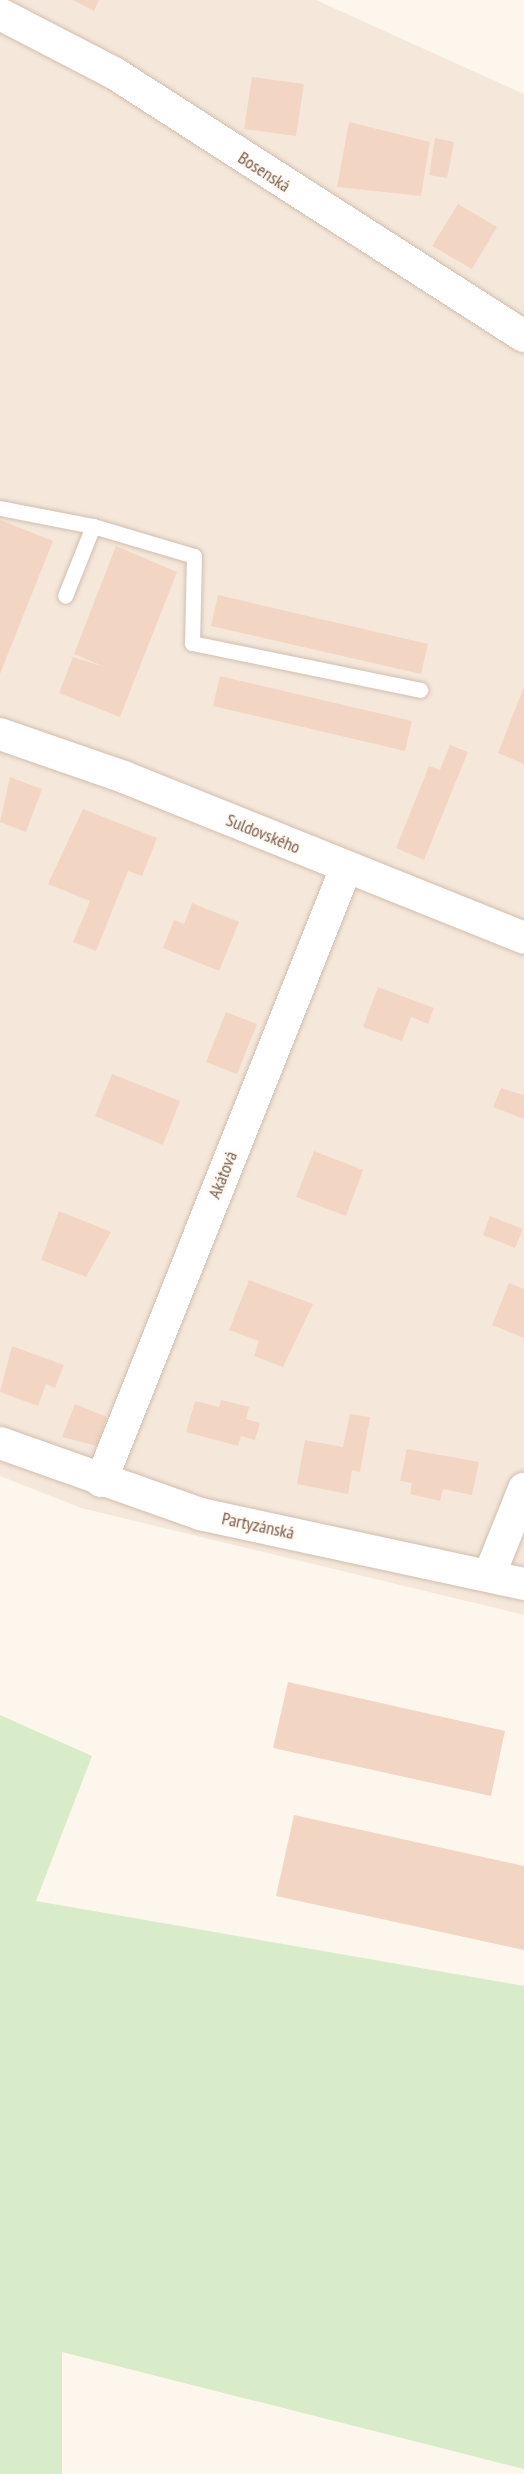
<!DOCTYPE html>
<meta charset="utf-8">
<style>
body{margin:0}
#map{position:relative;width:524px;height:2474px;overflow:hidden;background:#fdf6ec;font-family:"PT Sans Narrow",sans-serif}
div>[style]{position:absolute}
.residential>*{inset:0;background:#f5e8da}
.green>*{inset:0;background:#d8ecc9}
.building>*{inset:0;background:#f3d5c3}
.roads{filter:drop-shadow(0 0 2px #d1beb0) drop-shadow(0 0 2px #d1beb0)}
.service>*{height:15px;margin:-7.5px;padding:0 7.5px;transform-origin:7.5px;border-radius:7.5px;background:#fff}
.minor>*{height:32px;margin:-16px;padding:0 16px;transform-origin:16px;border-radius:16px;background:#fff}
span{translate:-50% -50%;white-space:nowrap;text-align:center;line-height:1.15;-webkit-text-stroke:4.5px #fffaf3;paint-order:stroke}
.street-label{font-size:18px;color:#7a5c4d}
</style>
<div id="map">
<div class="residential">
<i style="clip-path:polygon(0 0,316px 0,524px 94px,524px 1615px,81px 1508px,0 1476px)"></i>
</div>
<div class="green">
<i style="clip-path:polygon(0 1715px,92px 1756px,36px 1901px,524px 1986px,524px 2469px,62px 2352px,62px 2474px,0 2474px)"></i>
</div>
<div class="building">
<i style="clip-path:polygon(73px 0,99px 0,94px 11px)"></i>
<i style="clip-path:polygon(252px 77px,304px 84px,296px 136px,244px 129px)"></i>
<i style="clip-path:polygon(349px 122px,430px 142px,421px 196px,337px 187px)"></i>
<i style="clip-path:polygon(435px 138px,454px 142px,447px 178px,429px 175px)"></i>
<i style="clip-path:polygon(458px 204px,497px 227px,472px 269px,432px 246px)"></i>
<i style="clip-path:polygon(0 520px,53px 541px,0 674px)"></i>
<i style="clip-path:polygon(116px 546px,177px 572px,120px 717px,59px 693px,73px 657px,105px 667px,74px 654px)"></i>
<i style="clip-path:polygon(218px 595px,428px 644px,421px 674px,211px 626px)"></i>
<i style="clip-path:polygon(220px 676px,412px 721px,405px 751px,213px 706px)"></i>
<i style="clip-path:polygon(524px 687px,524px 764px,498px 753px)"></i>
<i style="clip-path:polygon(450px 745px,468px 752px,424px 860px,396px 848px,429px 766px,440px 770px)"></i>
<i style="clip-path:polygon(10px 777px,42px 789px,26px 832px,0 822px)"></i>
<i style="clip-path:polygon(83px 809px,157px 838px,142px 876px,128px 871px,96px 951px,73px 942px,90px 901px,48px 884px)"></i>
<i style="clip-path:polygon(192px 903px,239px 922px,219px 971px,163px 948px,174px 920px,184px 924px)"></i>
<i style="clip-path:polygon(378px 987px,434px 1008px,428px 1024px,411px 1017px,402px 1041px,363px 1027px)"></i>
<i style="clip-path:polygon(226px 1012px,257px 1024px,237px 1074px,206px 1062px)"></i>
<i style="clip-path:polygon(112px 1074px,180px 1101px,163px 1145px,95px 1116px)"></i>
<i style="clip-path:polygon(501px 1088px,524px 1095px,524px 1119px,493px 1107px)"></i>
<i style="clip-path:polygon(314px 1151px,363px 1170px,346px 1216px,296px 1197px)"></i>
<i style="clip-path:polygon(59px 1211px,111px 1232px,86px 1277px,41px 1260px)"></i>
<i style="clip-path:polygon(490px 1216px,523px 1229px,515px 1248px,483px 1235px)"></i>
<i style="clip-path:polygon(249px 1280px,313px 1304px,283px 1367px,254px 1356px,259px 1341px,229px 1330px)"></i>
<i style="clip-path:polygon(509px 1283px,524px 1289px,524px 1338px,492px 1325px)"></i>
<i style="clip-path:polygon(12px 1346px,64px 1365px,55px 1388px,46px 1384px,38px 1406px,0 1392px)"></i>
<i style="clip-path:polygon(221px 1400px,249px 1407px,246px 1419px,260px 1423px,255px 1440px,241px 1436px,238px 1446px,186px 1432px,195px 1401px,219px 1407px)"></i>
<i style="clip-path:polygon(75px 1404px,107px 1417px,97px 1446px,62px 1437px)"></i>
<i style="clip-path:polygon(350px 1414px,370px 1417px,360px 1472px,352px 1470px,348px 1494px,297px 1484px,305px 1440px,343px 1447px)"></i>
<i style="clip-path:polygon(407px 1449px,479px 1462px,472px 1495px,443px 1489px,440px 1501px,410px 1494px,412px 1483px,400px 1481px)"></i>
<i style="clip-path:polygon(288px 1682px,505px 1731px,491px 1796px,273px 1748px)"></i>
<i style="clip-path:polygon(294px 1815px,524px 1866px,524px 1950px,276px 1896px)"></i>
</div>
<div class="roads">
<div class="service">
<i style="left:0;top:508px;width:95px;rotate:11deg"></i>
<i style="left:93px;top:526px;width:75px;rotate:111.8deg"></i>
<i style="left:93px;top:526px;width:105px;rotate:16.5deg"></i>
<i style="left:194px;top:556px;width:87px;rotate:91.3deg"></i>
<i style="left:192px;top:643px;width:233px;rotate:11.6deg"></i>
</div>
<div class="minor">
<i style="left:0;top:14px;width:128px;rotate:27.4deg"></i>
<i style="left:114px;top:73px;width:487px;rotate:32.7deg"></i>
<i style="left:0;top:734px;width:131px;rotate:19.1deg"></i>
<i style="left:124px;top:777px;width:431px;rotate:21.9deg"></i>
<i style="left:0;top:1443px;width:212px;rotate:19.5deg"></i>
<i style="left:200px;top:1514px;width:331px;rotate:12.2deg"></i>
<i style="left:101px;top:1481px;width:660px;rotate:-68.21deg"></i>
<i style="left:489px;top:1576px;width:94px;rotate:-68.1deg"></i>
</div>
</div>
<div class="street-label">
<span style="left:264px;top:172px;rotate:33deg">Bosenská</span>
<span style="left:263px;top:834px;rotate:22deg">Suldovského</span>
<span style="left:223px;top:1175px;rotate:-68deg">Akátová</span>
<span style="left:258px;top:1526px;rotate:12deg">Partyzánská</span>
</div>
</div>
